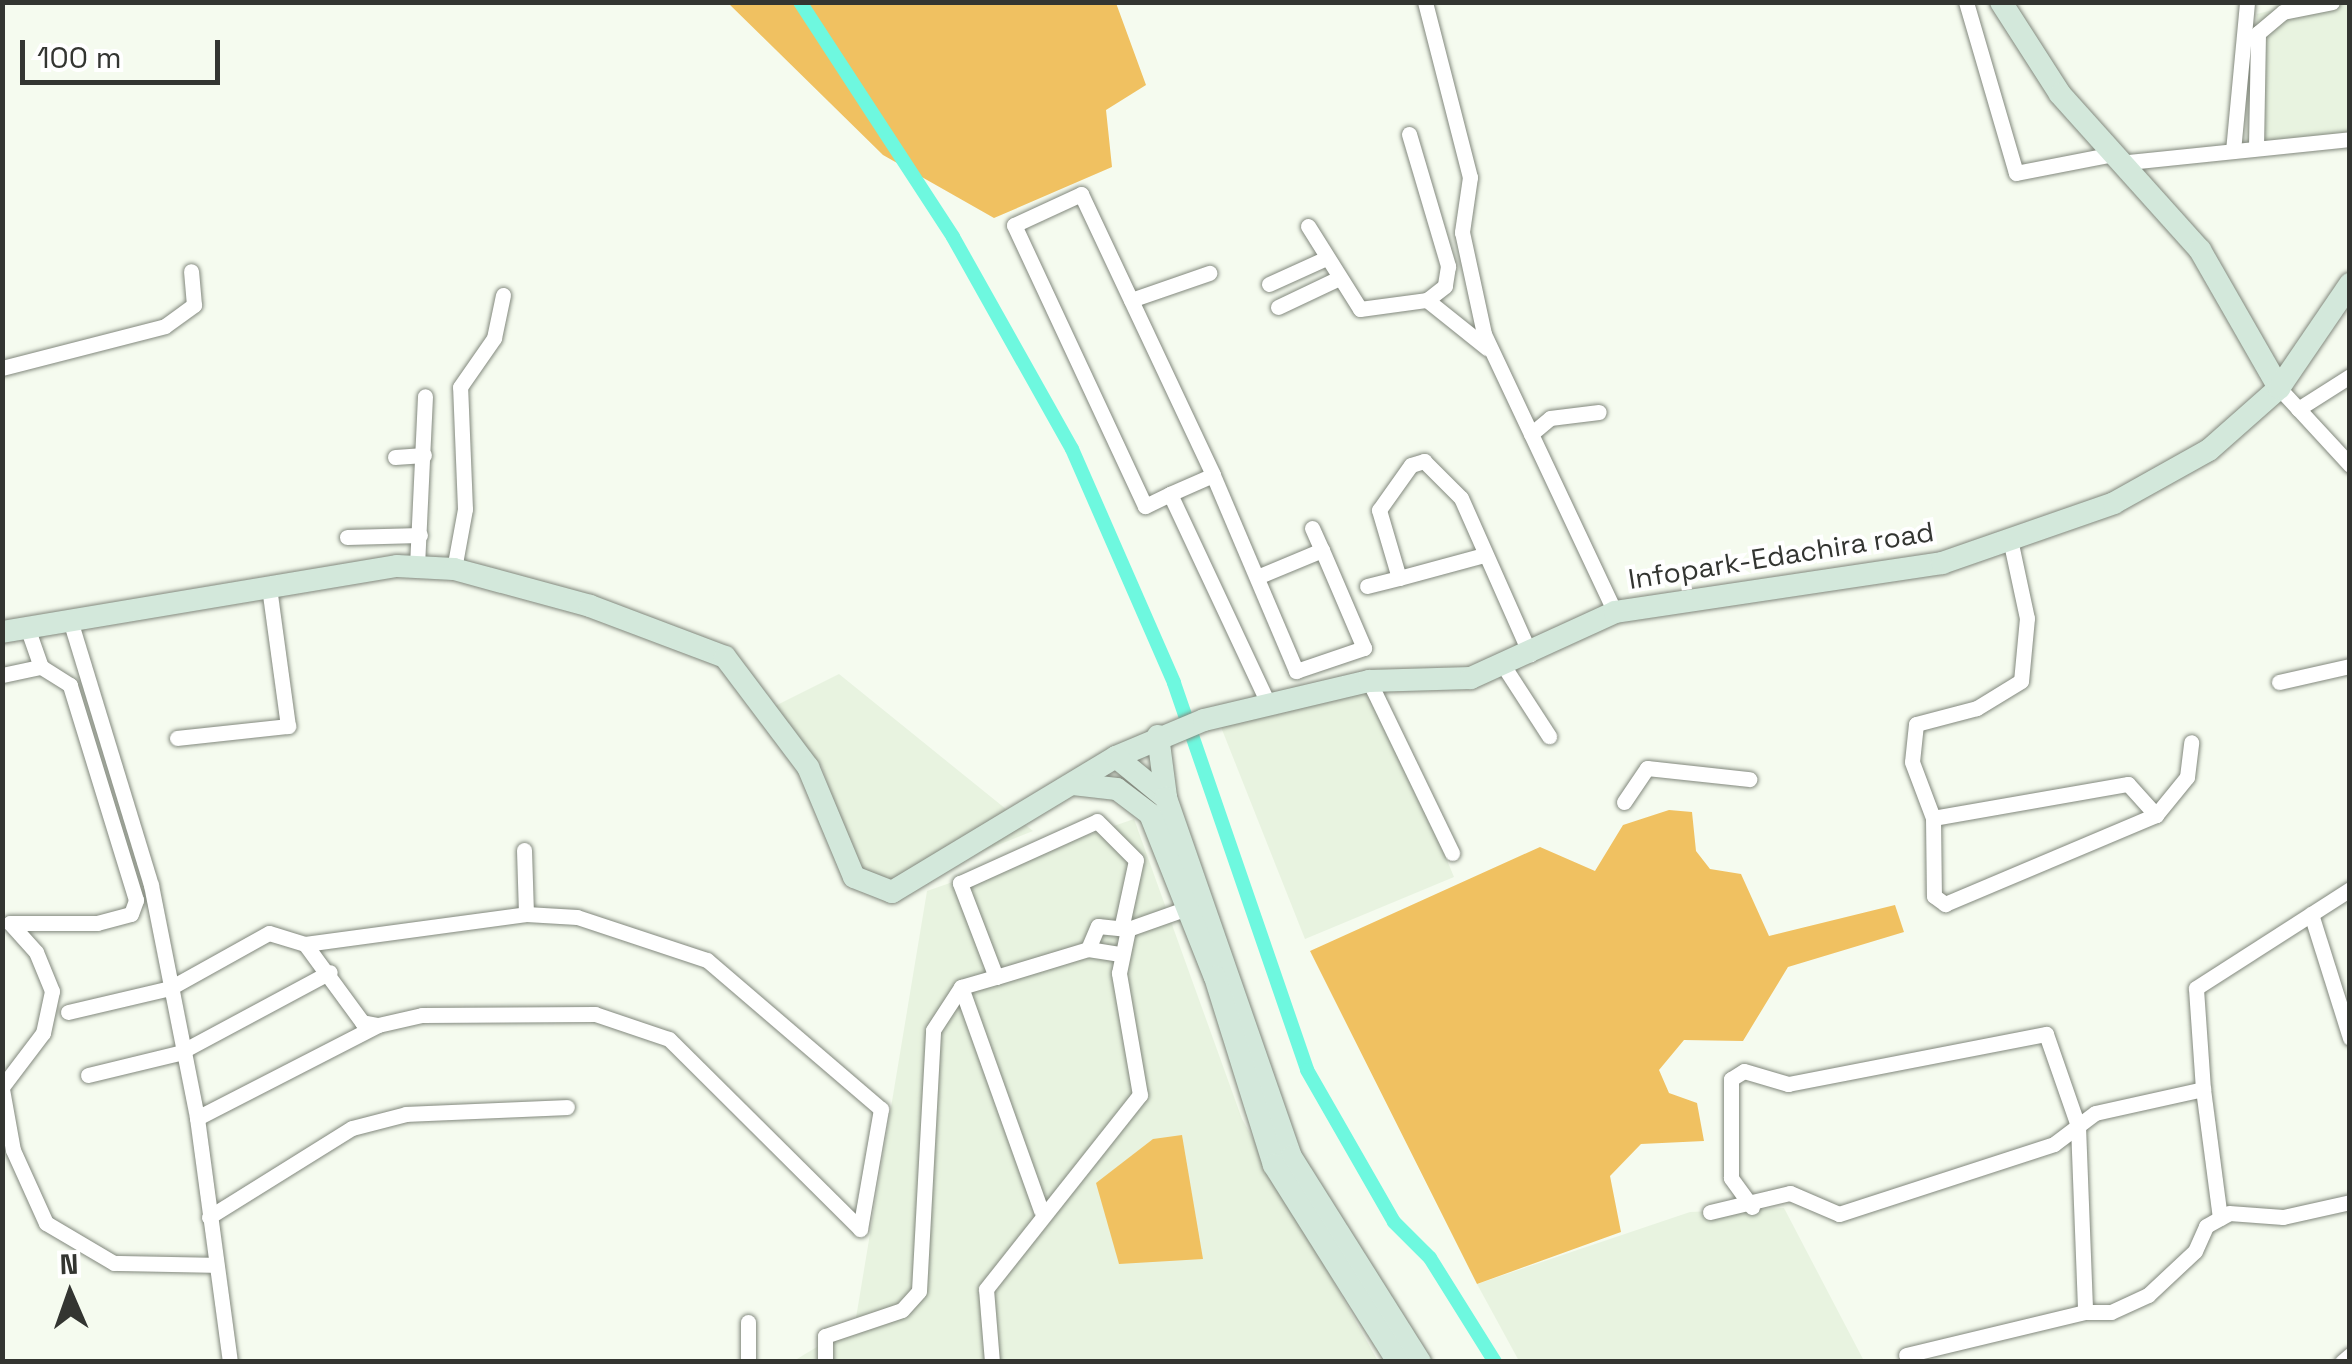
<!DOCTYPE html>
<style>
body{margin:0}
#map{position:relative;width:2352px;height:1364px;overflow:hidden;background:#f5fbef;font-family:"Space Grotesk",sans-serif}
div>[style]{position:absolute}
.built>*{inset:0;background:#e8f3e0}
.green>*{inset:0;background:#f0c161}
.canal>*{height:14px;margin:-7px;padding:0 7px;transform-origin:7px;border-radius:7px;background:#6ef8df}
.roads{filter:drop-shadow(0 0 2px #82887d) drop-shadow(0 0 2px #82887d)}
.street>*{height:15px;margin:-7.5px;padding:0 7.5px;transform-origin:7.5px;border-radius:7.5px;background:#fff}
.secondary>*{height:22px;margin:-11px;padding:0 11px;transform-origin:11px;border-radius:11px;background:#d3e8db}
span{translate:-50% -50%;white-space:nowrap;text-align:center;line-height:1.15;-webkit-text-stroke:8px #fff;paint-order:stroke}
.street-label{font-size:28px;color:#333531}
.frame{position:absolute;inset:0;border:5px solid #333531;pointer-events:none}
.north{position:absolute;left:20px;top:1244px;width:100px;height:100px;-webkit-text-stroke:8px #fff;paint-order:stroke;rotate:358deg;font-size:28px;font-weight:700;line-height:40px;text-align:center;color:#333531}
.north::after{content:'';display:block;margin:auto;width:35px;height:45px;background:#333531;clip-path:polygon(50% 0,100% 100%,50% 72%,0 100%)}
.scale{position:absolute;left:20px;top:40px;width:200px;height:45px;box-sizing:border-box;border:5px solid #333531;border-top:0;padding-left:12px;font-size:30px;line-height:35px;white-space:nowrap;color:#333531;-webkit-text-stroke:8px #fff;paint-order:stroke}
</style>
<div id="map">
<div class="built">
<i style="clip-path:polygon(2299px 3px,2349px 3px,2349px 139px,2247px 149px,2257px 14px)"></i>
<i style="clip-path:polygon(839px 674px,1033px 831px,904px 882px,872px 883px,855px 866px,822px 767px,775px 706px)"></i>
<i style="clip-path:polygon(1377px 692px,1454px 877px,1305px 939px,1221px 727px,1321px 697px)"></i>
<i style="clip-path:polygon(1134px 819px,1242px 1119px,1378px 1361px,792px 1362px,855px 1324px,927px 891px)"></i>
<i style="clip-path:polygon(1784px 1208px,1864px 1361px,1519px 1361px,1477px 1284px,1690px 1212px)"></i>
</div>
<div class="green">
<i style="clip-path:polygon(1003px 2px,1116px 3px,1146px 85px,1106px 110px,1112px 167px,994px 218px,883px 155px,728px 3px)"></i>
<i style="clip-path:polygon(1669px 810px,1692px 812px,1696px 851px,1710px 869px,1741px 874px,1769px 936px,1895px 905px,1904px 932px,1788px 967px,1743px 1041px,1684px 1040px,1659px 1070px,1669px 1093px,1697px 1103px,1704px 1141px,1641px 1144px,1610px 1176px,1621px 1232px,1477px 1284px,1310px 951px,1540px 847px,1595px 871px,1623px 825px)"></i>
<i style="clip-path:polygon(1182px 1135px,1203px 1259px,1119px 1264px,1096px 1183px,1153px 1139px)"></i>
</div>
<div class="canal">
<i style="left:800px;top:2px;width:280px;rotate:56.9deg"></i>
<i style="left:953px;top:237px;width:243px;rotate:60.7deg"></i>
<i style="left:1072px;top:449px;width:255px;rotate:66.4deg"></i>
<i style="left:1174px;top:683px;width:409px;rotate:71deg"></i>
<i style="left:1307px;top:1070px;width:175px;rotate:60.2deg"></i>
<i style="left:1394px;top:1222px;width:51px;rotate:45deg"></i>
<i style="left:1430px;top:1258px;width:123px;rotate:58deg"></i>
</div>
<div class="roads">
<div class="street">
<i style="left:1425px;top:2px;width:181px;rotate:75.6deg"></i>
<i style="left:1470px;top:177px;width:56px;rotate:98.3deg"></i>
<i style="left:1462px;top:232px;width:104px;rotate:77.8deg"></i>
<i style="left:1484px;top:334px;width:307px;rotate:64.8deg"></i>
<i style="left:1966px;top:2px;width:178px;rotate:73.7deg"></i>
<i style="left:2016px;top:173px;width:95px;rotate:-11deg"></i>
<i style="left:1409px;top:134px;width:138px;rotate:73.5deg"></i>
<i style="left:1448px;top:266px;width:20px;rotate:99deg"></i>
<i style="left:1445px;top:286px;width:23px;rotate:142deg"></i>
<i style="left:1427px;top:300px;width:77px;rotate:38.7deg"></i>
<i style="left:2256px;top:148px;width:115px;rotate:-89deg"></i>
<i style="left:2258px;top:33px;width:33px;rotate:-40deg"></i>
<i style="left:2283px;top:12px;width:50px;rotate:-11.5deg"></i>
<i style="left:2233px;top:151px;width:150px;rotate:-84.6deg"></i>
<i style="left:2119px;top:163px;width:232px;rotate:-5.9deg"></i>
<i style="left:1308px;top:226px;width:98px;rotate:57.9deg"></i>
<i style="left:1360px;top:309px;width:68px;rotate:-7.7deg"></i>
<i style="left:1269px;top:284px;width:60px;rotate:-24.4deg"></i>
<i style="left:1131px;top:300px;width:83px;rotate:-19.1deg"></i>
<i style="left:1278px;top:307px;width:65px;rotate:-25.4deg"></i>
<i style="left:2px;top:368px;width:168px;rotate:-14.4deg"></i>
<i style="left:165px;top:326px;width:36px;rotate:-36deg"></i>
<i style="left:194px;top:305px;width:34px;rotate:-95deg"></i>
<i style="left:2279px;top:388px;width:105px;rotate:47.3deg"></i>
<i style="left:2298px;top:409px;width:62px;rotate:-32.4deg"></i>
<i style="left:1531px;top:434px;width:25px;rotate:-40deg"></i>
<i style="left:1550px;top:418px;width:49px;rotate:-7deg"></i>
<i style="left:395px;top:457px;width:29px;rotate:-4deg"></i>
<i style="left:1213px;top:475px;width:213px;rotate:67deg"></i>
<i style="left:1296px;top:671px;width:72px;rotate:-18.7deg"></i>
<i style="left:1364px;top:648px;width:107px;rotate:-113.2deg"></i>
<i style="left:1322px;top:550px;width:70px;rotate:157.4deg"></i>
<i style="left:1170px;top:494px;width:28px;rotate:154deg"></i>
<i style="left:1145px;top:506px;width:310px;rotate:-115deg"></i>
<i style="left:1014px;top:225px;width:74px;rotate:-24.8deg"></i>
<i style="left:1081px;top:194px;width:310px;rotate:64.8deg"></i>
<i style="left:1213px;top:475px;width:47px;rotate:156.2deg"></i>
<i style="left:1170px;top:494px;width:229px;rotate:64.9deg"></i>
<i style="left:1312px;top:528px;width:24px;rotate:66deg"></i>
<i style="left:347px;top:537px;width:73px;rotate:-1.6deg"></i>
<i style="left:2010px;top:539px;width:81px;rotate:77.9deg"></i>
<i style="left:2027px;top:618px;width:63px;rotate:95.4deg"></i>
<i style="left:2021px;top:681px;width:52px;rotate:148.5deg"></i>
<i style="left:1977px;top:708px;width:63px;rotate:165.3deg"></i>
<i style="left:1916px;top:724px;width:38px;rotate:96deg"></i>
<i style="left:1912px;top:762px;width:60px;rotate:69.4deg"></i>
<i style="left:1933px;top:818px;width:78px;rotate:89.3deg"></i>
<i style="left:1934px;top:896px;width:14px;rotate:36deg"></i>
<i style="left:1945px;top:904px;width:229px;rotate:-22.9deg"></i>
<i style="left:2156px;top:815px;width:49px;rotate:-50.8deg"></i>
<i style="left:2187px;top:777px;width:35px;rotate:-83deg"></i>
<i style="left:1484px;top:555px;width:88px;rotate:164.9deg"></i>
<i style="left:1399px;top:578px;width:71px;rotate:-106.4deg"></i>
<i style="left:1379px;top:510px;width:55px;rotate:-54.6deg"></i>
<i style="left:1411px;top:465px;width:14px;rotate:-17deg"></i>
<i style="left:1424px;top:461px;width:52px;rotate:45deg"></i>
<i style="left:1461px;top:498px;width:171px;rotate:66.1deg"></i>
<i style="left:417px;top:566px;width:170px;rotate:-87.3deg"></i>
<i style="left:454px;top:569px;width:61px;rotate:-79.6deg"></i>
<i style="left:465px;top:509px;width:122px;rotate:-92.3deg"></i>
<i style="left:460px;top:387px;width:60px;rotate:-55.2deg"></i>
<i style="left:494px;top:338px;width:44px;rotate:-78.2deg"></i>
<i style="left:1367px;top:586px;width:33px;rotate:-14deg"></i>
<i style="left:70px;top:620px;width:277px;rotate:73deg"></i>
<i style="left:151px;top:885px;width:237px;rotate:78.8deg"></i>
<i style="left:197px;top:1118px;width:246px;rotate:82.3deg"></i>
<i style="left:1503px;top:665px;width:85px;rotate:57.1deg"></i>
<i style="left:2px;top:675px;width:40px;rotate:-12deg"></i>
<i style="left:1369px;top:681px;width:191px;rotate:64.2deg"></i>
<i style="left:2279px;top:682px;width:73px;rotate:-12.7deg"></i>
<i style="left:177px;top:738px;width:112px;rotate:-6.2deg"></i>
<i style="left:288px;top:726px;width:139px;rotate:-97.8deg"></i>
<i style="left:1624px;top:802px;width:41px;rotate:-55.9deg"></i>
<i style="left:1647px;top:768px;width:103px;rotate:6.2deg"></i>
<i style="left:1933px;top:818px;width:198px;rotate:-9.9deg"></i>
<i style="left:2128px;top:784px;width:42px;rotate:47.9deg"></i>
<i style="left:524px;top:850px;width:64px;rotate:88.2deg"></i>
<i style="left:2311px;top:914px;width:130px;rotate:72.5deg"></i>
<i style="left:305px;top:944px;width:97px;rotate:53.8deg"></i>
<i style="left:362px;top:1022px;width:16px;rotate:11deg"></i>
<i style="left:1088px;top:949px;width:33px;rotate:9deg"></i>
<i style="left:996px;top:977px;width:96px;rotate:-16.9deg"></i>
<i style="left:1088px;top:949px;width:25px;rotate:-67deg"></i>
<i style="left:1098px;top:926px;width:30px;rotate:6deg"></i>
<i style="left:1128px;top:929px;width:66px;rotate:-19.5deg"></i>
<i style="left:961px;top:987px;width:237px;rotate:70.3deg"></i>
<i style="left:68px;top:1012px;width:105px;rotate:-13.2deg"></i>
<i style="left:170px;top:988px;width:113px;rotate:-29.1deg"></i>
<i style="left:269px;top:933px;width:38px;rotate:17deg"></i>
<i style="left:305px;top:944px;width:223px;rotate:-7.7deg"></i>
<i style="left:526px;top:914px;width:51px;rotate:3.4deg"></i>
<i style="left:577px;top:917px;width:137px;rotate:18.3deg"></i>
<i style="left:707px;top:960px;width:229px;rotate:40.6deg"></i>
<i style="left:881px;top:1109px;width:122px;rotate:99.9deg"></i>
<i style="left:88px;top:1075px;width:94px;rotate:-13.6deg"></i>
<i style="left:179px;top:1053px;width:171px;rotate:-28.2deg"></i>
<i style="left:2px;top:1087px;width:68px;rotate:-52.8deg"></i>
<i style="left:43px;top:1033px;width:43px;rotate:-77.9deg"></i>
<i style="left:52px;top:991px;width:42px;rotate:-112.3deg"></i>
<i style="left:36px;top:952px;width:39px;rotate:-132deg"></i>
<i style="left:10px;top:923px;width:87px"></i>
<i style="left:97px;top:923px;width:35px;rotate:-15deg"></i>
<i style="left:131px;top:914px;width:15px;rotate:-70deg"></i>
<i style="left:136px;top:900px;width:225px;rotate:-107.1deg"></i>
<i style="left:70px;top:685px;width:34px;rotate:-148deg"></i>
<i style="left:41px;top:667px;width:42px;rotate:-109.3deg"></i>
<i style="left:2px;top:1089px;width:62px;rotate:79.8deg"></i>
<i style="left:13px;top:1150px;width:80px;rotate:65.7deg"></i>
<i style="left:46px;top:1223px;width:79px;rotate:30.5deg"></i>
<i style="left:114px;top:1263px;width:101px;rotate:1.1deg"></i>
<i style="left:2203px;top:1089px;width:130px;rotate:82.5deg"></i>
<i style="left:197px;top:1118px;width:203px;rotate:-27.2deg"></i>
<i style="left:378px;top:1025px;width:45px;rotate:-12.8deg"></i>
<i style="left:422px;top:1015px;width:173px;rotate:-0.3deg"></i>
<i style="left:595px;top:1014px;width:78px;rotate:18.7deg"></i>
<i style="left:669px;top:1039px;width:269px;rotate:44.8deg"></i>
<i style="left:1752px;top:1207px;width:36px;rotate:-126deg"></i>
<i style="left:1731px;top:1178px;width:99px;rotate:-90deg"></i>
<i style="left:1731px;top:1079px;width:15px;rotate:-32deg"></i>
<i style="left:1744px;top:1071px;width:46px;rotate:16.5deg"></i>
<i style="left:1788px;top:1084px;width:263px;rotate:-11deg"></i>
<i style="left:2046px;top:1034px;width:97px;rotate:70.8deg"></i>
<i style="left:2078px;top:1126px;width:186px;rotate:87.8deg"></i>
<i style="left:2085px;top:1312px;width:184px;rotate:166.5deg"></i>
<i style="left:1710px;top:1212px;width:82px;rotate:-13.4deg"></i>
<i style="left:1790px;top:1193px;width:53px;rotate:23.2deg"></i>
<i style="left:1839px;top:1214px;width:226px;rotate:-18deg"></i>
<i style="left:2054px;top:1144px;width:51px;rotate:-37.1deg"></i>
<i style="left:2095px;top:1113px;width:111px;rotate:-12.5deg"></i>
<i style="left:2203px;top:1089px;width:101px;rotate:-94deg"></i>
<i style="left:2196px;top:988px;width:183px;rotate:-32.7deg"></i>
<i style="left:209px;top:1217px;width:168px;rotate:-31.9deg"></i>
<i style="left:352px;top:1128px;width:56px;rotate:-14.5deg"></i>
<i style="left:406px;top:1114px;width:161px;rotate:-2.5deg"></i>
<i style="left:2085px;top:1312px;width:26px"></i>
<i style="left:2111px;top:1312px;width:41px;rotate:-24.7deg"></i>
<i style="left:2148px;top:1295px;width:64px;rotate:-43.1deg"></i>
<i style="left:2195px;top:1251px;width:27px;rotate:-66deg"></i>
<i style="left:2206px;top:1226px;width:26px;rotate:-29deg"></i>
<i style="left:2229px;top:1213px;width:54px;rotate:4.2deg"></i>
<i style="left:2283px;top:1217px;width:69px;rotate:-12.6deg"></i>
<i style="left:748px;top:1322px;width:40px;rotate:90deg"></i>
<i style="left:825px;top:1362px;width:26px;rotate:-90deg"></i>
<i style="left:825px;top:1336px;width:81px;rotate:-18.7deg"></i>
<i style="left:902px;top:1310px;width:25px;rotate:-48deg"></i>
<i style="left:919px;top:1291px;width:261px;rotate:-86.9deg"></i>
<i style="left:933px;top:1030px;width:51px;rotate:-56.9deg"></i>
<i style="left:961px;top:987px;width:36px;rotate:-16deg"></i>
<i style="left:996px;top:977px;width:101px;rotate:-111deg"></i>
<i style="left:960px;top:883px;width:150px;rotate:-24.3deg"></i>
<i style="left:1097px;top:821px;width:55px;rotate:45deg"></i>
<i style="left:1136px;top:860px;width:66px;rotate:102.2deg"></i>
<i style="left:992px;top:1362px;width:73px;rotate:-94.7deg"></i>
<i style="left:986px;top:1289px;width:248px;rotate:-51.6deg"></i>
<i style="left:1140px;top:1095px;width:124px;rotate:-99.8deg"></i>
<i style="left:1119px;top:973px;width:45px;rotate:-78.4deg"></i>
<i style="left:2342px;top:1362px;width:11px;rotate:-41deg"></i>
</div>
<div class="secondary">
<i style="left:2001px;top:2px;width:109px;rotate:57.3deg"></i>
<i style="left:2060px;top:94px;width:210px;rotate:48.1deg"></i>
<i style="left:2200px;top:250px;width:159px;rotate:60.2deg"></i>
<i style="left:2px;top:632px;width:400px;rotate:-9.5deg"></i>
<i style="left:397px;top:566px;width:57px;rotate:3deg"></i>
<i style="left:454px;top:569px;width:141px;rotate:15.2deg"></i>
<i style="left:590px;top:606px;width:144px;rotate:20.7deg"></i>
<i style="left:725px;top:657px;width:138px;rotate:53deg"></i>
<i style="left:808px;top:767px;width:119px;rotate:67.3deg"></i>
<i style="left:854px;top:877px;width:41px;rotate:21.5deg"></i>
<i style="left:892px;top:892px;width:262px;rotate:-31.1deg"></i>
<i style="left:1116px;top:757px;width:95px;rotate:-22.8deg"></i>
<i style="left:1204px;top:720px;width:170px;rotate:-13.3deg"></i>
<i style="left:1369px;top:681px;width:102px;rotate:-1.7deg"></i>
<i style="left:1471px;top:678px;width:158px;rotate:-24.6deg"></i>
<i style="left:1615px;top:612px;width:331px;rotate:-8.5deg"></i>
<i style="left:1942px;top:563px;width:182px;rotate:-19.2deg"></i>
<i style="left:2114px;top:503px;width:109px;rotate:-29.2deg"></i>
<i style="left:2209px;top:450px;width:94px;rotate:-41.5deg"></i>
<i style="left:2279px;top:388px;width:126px;rotate:-55.7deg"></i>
<i style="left:1158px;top:736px;width:62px;rotate:82.5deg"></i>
<i style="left:1116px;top:757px;width:65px;rotate:39.4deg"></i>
<i style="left:1166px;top:798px;width:380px;rotate:70.8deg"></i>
<i style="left:1291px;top:1157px;width:242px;rotate:57.8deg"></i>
<i style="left:1073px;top:784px;width:44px;rotate:6.5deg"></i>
<i style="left:1117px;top:789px;width:41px;rotate:37.1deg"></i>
<i style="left:1150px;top:814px;width:175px;rotate:68.3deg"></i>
<i style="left:1215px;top:977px;width:197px;rotate:72.6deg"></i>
<i style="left:1274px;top:1165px;width:233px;rotate:57.8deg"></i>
</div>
</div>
<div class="street-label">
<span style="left:1781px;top:555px;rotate:-9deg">Infopark-Edachira road</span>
</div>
<div class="frame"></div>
<div class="north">N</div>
<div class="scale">100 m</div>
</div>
